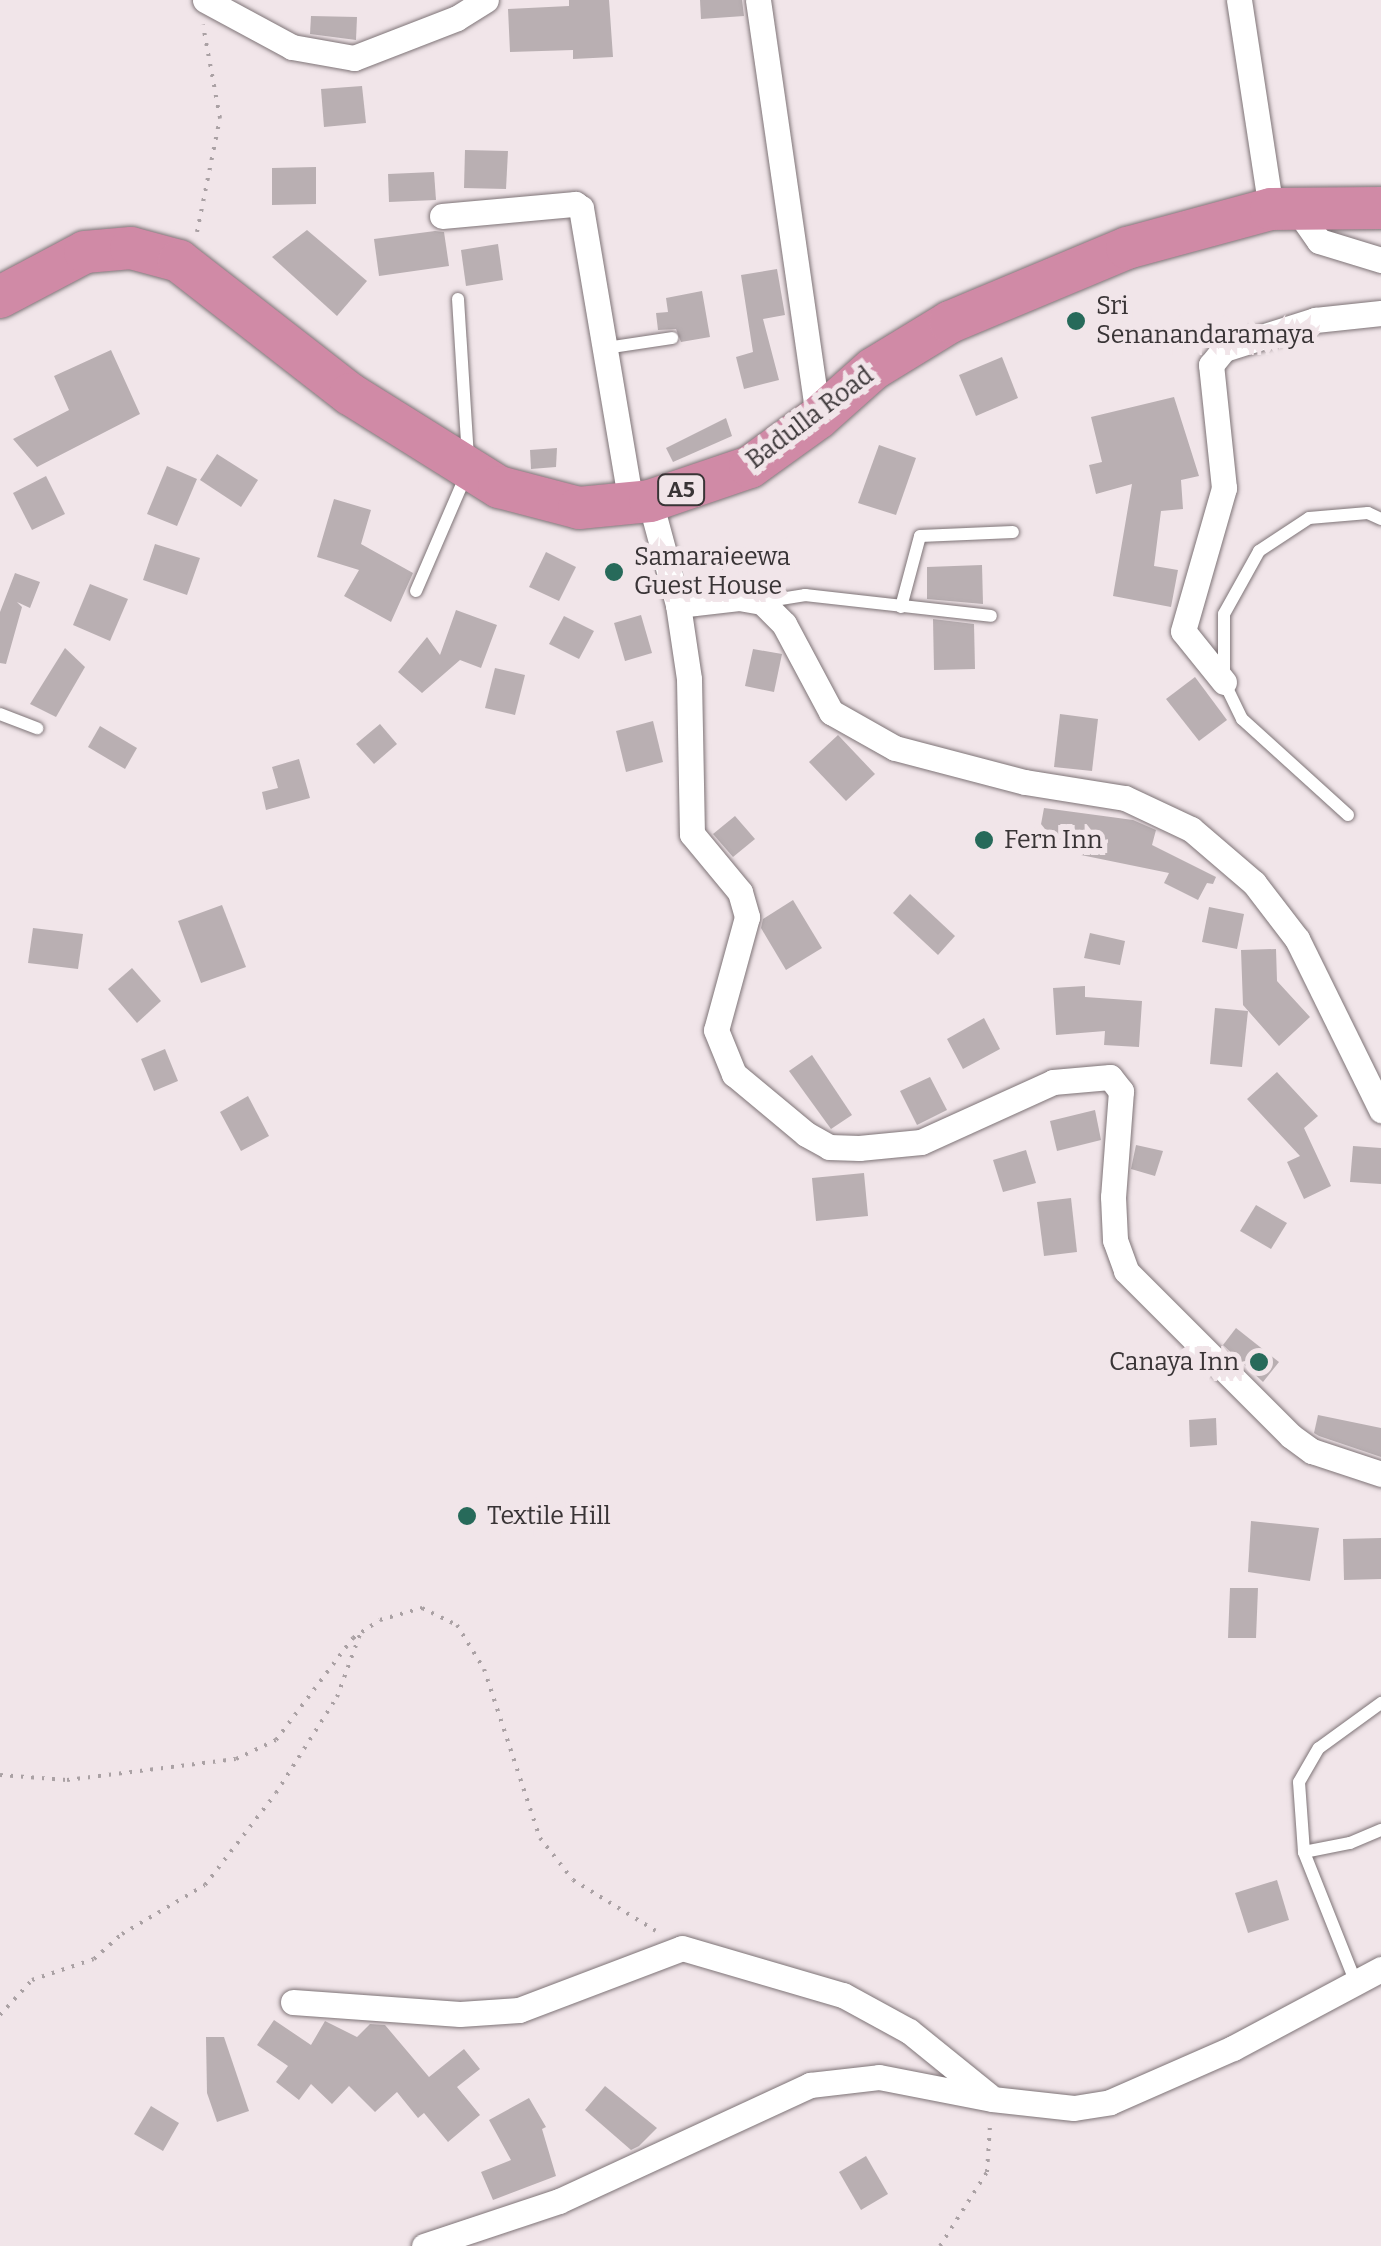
<!DOCTYPE html>
<style>
body{margin:0}
#map{position:relative;width:1381px;height:2246px;overflow:hidden;background:#f1e5e9;font-family:Bitter,serif}
div>[style]{position:absolute}
.building>*{inset:0;background:#b9afb2}
.path>*{height:4px;margin-top:-2px;transform-origin:0;background:repeating-linear-gradient(90deg,#aaa1a4 0 2.5px,transparent 0 10.5px)}
.roads{filter:drop-shadow(0 0 2px #7e7477) drop-shadow(0 0 2px #7e7477)}
.service>*{height:12px;margin:-6px;padding:0 6px;transform-origin:6px;border-radius:6px;background:#fff}
.minor>*{height:25px;margin:-12.5px;padding:0 12.5px;transform-origin:12.5px;border-radius:12.5px;background:#fff}
.trunk>*{height:42px;margin:-21px;padding:0 21px;transform-origin:21px;border-radius:21px;background:#d08aa6}
.dots>*{width:28px;height:28px;translate:-50% -50%;box-sizing:border-box;border:5px solid #f1e5e9;border-radius:50%}
span{translate:-50% -50%;white-space:nowrap;text-align:center;line-height:1.15;-webkit-text-stroke:10px #f1e5e9;paint-order:stroke}
.shield-label span{padding:2px 8px;background:#f1e5e9;border:2px solid;border-radius:8px;-webkit-text-stroke-width:0}
.shield-label{font-size:22px;color:#393436;font-weight:700}
.poi-label{font-size:25px;color:#393436}
.left{translate:0 -50%;text-align:left}
.right{translate:-100% -50%;text-align:right}
.street-label{font-size:25px;color:#393436}
</style>
<div id="map">
<div class="building">
<i style="clip-path:polygon(569px 0,609px 0,613px 57px,573px 59px,573px 50px,510px 52px,508px 9px,569px 6px)"></i>
<i style="clip-path:polygon(700px 0,742px 0,744px 16px,701px 19px)"></i>
<i style="clip-path:polygon(311px 16px,357px 17px,356px 40px,310px 34px)"></i>
<i style="clip-path:polygon(362px 86px,366px 123px,324px 127px,321px 89px)"></i>
<i style="clip-path:polygon(465px 150px,508px 151px,506px 189px,464px 188px)"></i>
<i style="clip-path:polygon(316px 167px,316px 204px,272px 205px,272px 168px)"></i>
<i style="clip-path:polygon(434px 172px,436px 200px,389px 202px,388px 174px)"></i>
<i style="clip-path:polygon(307px 230px,367px 281px,337px 316px,272px 257px)"></i>
<i style="clip-path:polygon(435px 231px,444px 232px,449px 266px,379px 276px,374px 239px)"></i>
<i style="clip-path:polygon(498px 244px,503px 280px,466px 286px,461px 250px)"></i>
<i style="clip-path:polygon(777px 269px,785px 315px,763px 319px,779px 380px,744px 389px,736px 357px,753px 352px,741px 275px)"></i>
<i style="clip-path:polygon(702px 291px,710px 337px,681px 342px,676px 329px,658px 330px,656px 313px,668px 312px,666px 298px)"></i>
<i style="clip-path:polygon(111px 350px,140px 414px,37px 467px,13px 439px,69px 410px,54px 376px)"></i>
<i style="clip-path:polygon(1002px 357px,1018px 398px,976px 416px,959px 375px)"></i>
<i style="clip-path:polygon(1174px 397px,1199px 476px,1181px 480px,1183px 509px,1161px 511px,1154px 566px,1178px 570px,1171px 607px,1113px 596px,1132px 484px,1096px 494px,1089px 465px,1102px 462px,1091px 417px)"></i>
<i style="clip-path:polygon(726px 418px,732px 436px,673px 462px,666px 448px)"></i>
<i style="clip-path:polygon(879px 445px,916px 458px,896px 515px,858px 503px)"></i>
<i style="clip-path:polygon(557px 448px,556px 467px,531px 469px,530px 450px)"></i>
<i style="clip-path:polygon(217px 454px,258px 480px,241px 507px,200px 480px)"></i>
<i style="clip-path:polygon(167px 466px,197px 479px,177px 526px,147px 514px)"></i>
<i style="clip-path:polygon(46px 476px,65px 514px,32px 530px,13px 493px)"></i>
<i style="clip-path:polygon(334px 499px,371px 510px,361px 544px,413px 573px,391px 622px,344px 596px,359px 570px,317px 557px)"></i>
<i style="clip-path:polygon(155px 544px,200px 558px,187px 595px,143px 580px)"></i>
<i style="clip-path:polygon(546px 552px,576px 567px,559px 601px,529px 587px)"></i>
<i style="clip-path:polygon(982px 565px,983px 604px,927px 599px,927px 567px)"></i>
<i style="clip-path:polygon(15px 573px,40px 582px,30px 608px,17px 602px,22px 607px,6px 664px,0 663px,0 612px)"></i>
<i style="clip-path:polygon(90px 584px,128px 599px,110px 641px,73px 625px)"></i>
<i style="clip-path:polygon(456px 610px,497px 625px,481px 668px,460px 660px,422px 693px,398px 672px,427px 637px,440px 655px)"></i>
<i style="clip-path:polygon(641px 615px,652px 653px,625px 661px,614px 623px)"></i>
<i style="clip-path:polygon(564px 616px,594px 631px,579px 659px,549px 644px)"></i>
<i style="clip-path:polygon(933px 619px,974px 624px,975px 669px,934px 670px)"></i>
<i style="clip-path:polygon(65px 648px,85px 667px,56px 717px,30px 704px)"></i>
<i style="clip-path:polygon(753px 649px,782px 654px,774px 692px,745px 686px)"></i>
<i style="clip-path:polygon(495px 668px,525px 675px,515px 715px,485px 708px)"></i>
<i style="clip-path:polygon(1195px 677px,1227px 720px,1199px 741px,1166px 699px)"></i>
<i style="clip-path:polygon(1060px 714px,1098px 719px,1092px 771px,1054px 767px)"></i>
<i style="clip-path:polygon(653px 721px,663px 762px,626px 772px,616px 731px)"></i>
<i style="clip-path:polygon(380px 724px,397px 744px,374px 764px,356px 744px)"></i>
<i style="clip-path:polygon(100px 726px,137px 748px,125px 769px,88px 747px)"></i>
<i style="clip-path:polygon(838px 735px,875px 774px,846px 801px,809px 762px)"></i>
<i style="clip-path:polygon(299px 759px,310px 798px,266px 810px,262px 792px,278px 788px,272px 767px)"></i>
<i style="clip-path:polygon(1044px 808px,1133px 820px,1156px 830px,1152px 845px,1216px 877px,1213px 884px,1207px 883px,1198px 900px,1164px 883px,1169px 873px,1037px 846px)"></i>
<i style="clip-path:polygon(735px 816px,755px 839px,733px 857px,713px 834px)"></i>
<i style="clip-path:polygon(910px 894px,955px 936px,938px 955px,893px 913px)"></i>
<i style="clip-path:polygon(793px 900px,822px 948px,786px 970px,761px 928px,763px 919px)"></i>
<i style="clip-path:polygon(222px 905px,246px 967px,201px 983px,178px 921px)"></i>
<i style="clip-path:polygon(1209px 907px,1244px 914px,1237px 949px,1202px 942px)"></i>
<i style="clip-path:polygon(33px 928px,83px 934px,78px 969px,28px 963px)"></i>
<i style="clip-path:polygon(1090px 933px,1125px 941px,1120px 965px,1084px 958px)"></i>
<i style="clip-path:polygon(1276px 949px,1277px 981px,1310px 1017px,1279px 1046px,1243px 1005px,1241px 950px)"></i>
<i style="clip-path:polygon(132px 968px,161px 1001px,137px 1023px,108px 989px)"></i>
<i style="clip-path:polygon(1085px 986px,1085px 997px,1142px 1001px,1139px 1047px,1104px 1045px,1105px 1031px,1056px 1035px,1053px 988px)"></i>
<i style="clip-path:polygon(1215px 1008px,1248px 1011px,1242px 1067px,1210px 1064px)"></i>
<i style="clip-path:polygon(984px 1018px,1000px 1049px,963px 1069px,947px 1039px)"></i>
<i style="clip-path:polygon(165px 1049px,178px 1081px,154px 1091px,141px 1059px)"></i>
<i style="clip-path:polygon(812px 1055px,852px 1115px,831px 1129px,789px 1071px)"></i>
<i style="clip-path:polygon(1277px 1072px,1318px 1116px,1304px 1128px,1331px 1186px,1304px 1199px,1287px 1162px,1300px 1156px,1247px 1099px)"></i>
<i style="clip-path:polygon(930px 1077px,947px 1110px,917px 1125px,900px 1091px)"></i>
<i style="clip-path:polygon(248px 1096px,269px 1136px,241px 1151px,220px 1112px)"></i>
<i style="clip-path:polygon(1095px 1110px,1101px 1140px,1057px 1151px,1050px 1121px)"></i>
<i style="clip-path:polygon(1136px 1145px,1163px 1151px,1155px 1176px,1131px 1169px)"></i>
<i style="clip-path:polygon(1353px 1146px,1381px 1148px,1381px 1184px,1350px 1182px)"></i>
<i style="clip-path:polygon(1026px 1150px,1036px 1183px,1003px 1192px,993px 1160px)"></i>
<i style="clip-path:polygon(864px 1173px,868px 1216px,816px 1221px,812px 1178px)"></i>
<i style="clip-path:polygon(1071px 1198px,1077px 1252px,1044px 1256px,1037px 1202px)"></i>
<i style="clip-path:polygon(1256px 1205px,1287px 1223px,1271px 1249px,1240px 1231px)"></i>
<i style="clip-path:polygon(1236px 1328px,1279px 1362px,1263px 1382px,1223px 1345px)"></i>
<i style="clip-path:polygon(1318px 1415px,1381px 1428px,1381px 1457px,1319px 1436px,1314px 1433px)"></i>
<i style="clip-path:polygon(1216px 1418px,1217px 1445px,1190px 1447px,1189px 1420px)"></i>
<i style="clip-path:polygon(1251px 1521px,1319px 1528px,1310px 1581px,1248px 1572px)"></i>
<i style="clip-path:polygon(1381px 1538px,1381px 1579px,1344px 1580px,1343px 1539px)"></i>
<i style="clip-path:polygon(1230px 1588px,1258px 1588px,1256px 1638px,1228px 1638px)"></i>
<i style="clip-path:polygon(1277px 1880px,1289px 1920px,1248px 1933px,1235px 1893px)"></i>
<i style="clip-path:polygon(274px 2020px,311px 2045px,325px 2021px,357px 2037px,370px 2024px,385px 2025px,429px 2077px,464px 2049px,480px 2069px,457px 2087px,480px 2115px,448px 2142px,424px 2113px,418px 2118px,397px 2092px,375px 2112px,349px 2086px,332px 2104px,311px 2084px,299px 2100px,276px 2082px,288px 2066px,257px 2045px)"></i>
<i style="clip-path:polygon(206px 2037px,224px 2037px,249px 2111px,217px 2122px,207px 2093px)"></i>
<i style="clip-path:polygon(605px 2086px,657px 2128px,639px 2146px,631px 2150px,585px 2110px)"></i>
<i style="clip-path:polygon(529px 2098px,546px 2127px,542px 2129px,556px 2176px,493px 2200px,481px 2172px,511px 2160px,489px 2120px)"></i>
<i style="clip-path:polygon(151px 2106px,179px 2123px,163px 2151px,134px 2134px)"></i>
<i style="clip-path:polygon(866px 2156px,888px 2194px,861px 2210px,839px 2172px)"></i>
</div>
<div class="path">
<i style="left:197px;top:232px;width:116px;rotate:-78.6deg"></i>
<i style="left:220px;top:118px;width:95px;rotate:-100.4deg"></i>
<i style="left:0;top:1775px;width:67px;rotate:4.3deg"></i>
<i style="left:67px;top:1780px;width:170px;rotate:-7.1deg"></i>
<i style="left:236px;top:1759px;width:44px;rotate:-25.4deg"></i>
<i style="left:276px;top:1740px;width:128px;rotate:-53deg"></i>
<i style="left:353px;top:1638px;width:32px;rotate:-34deg"></i>
<i style="left:380px;top:1620px;width:44px;rotate:-15.9deg"></i>
<i style="left:422px;top:1608px;width:39px;rotate:26deg"></i>
<i style="left:457px;top:1625px;width:52px;rotate:58.5deg"></i>
<i style="left:484px;top:1669px;width:178px;rotate:71.7deg"></i>
<i style="left:540px;top:1838px;width:53px;rotate:51.8deg"></i>
<i style="left:573px;top:1880px;width:97px;rotate:31.6deg"></i>
<i style="left:0;top:2015px;width:47px;rotate:-47.6deg"></i>
<i style="left:32px;top:1980px;width:65px;rotate:-18.7deg"></i>
<i style="left:94px;top:1959px;width:38px;rotate:-42deg"></i>
<i style="left:122px;top:1934px;width:96px;rotate:-30.6deg"></i>
<i style="left:205px;top:1885px;width:116px;rotate:-52.3deg"></i>
<i style="left:276px;top:1793px;width:114px;rotate:-57.6deg"></i>
<i style="left:337px;top:1697px;width:67px;rotate:-69.9deg"></i>
<i style="left:940px;top:2246px;width:88px;rotate:-57.6deg"></i>
<i style="left:987px;top:2172px;width:47px;rotate:-86.3deg"></i>
</div>
<div class="roads">
<div class="service">
<i style="left:458px;top:299px;width:157px;rotate:86.4deg"></i>
<i style="left:606px;top:348px;width:67px;rotate:-8.6deg"></i>
<i style="left:416px;top:591px;width:126px;rotate:-66.7deg"></i>
<i style="left:762px;top:602px;width:44px;rotate:-9.2deg"></i>
<i style="left:805px;top:595px;width:187px;rotate:6.4deg"></i>
<i style="left:901px;top:607px;width:73px;rotate:-75deg"></i>
<i style="left:920px;top:536px;width:93px;rotate:-2.5deg"></i>
<i style="left:0;top:714px;width:40px;rotate:21deg"></i>
<i style="left:1348px;top:815px;width:143px;rotate:-137.8deg"></i>
<i style="left:1242px;top:719px;width:41px;rotate:-115.9deg"></i>
<i style="left:1224px;top:682px;width:68px;rotate:-90deg"></i>
<i style="left:1224px;top:614px;width:72px;rotate:-60.9deg"></i>
<i style="left:1259px;top:551px;width:60px;rotate:-33.4deg"></i>
<i style="left:1309px;top:518px;width:59px;rotate:-4.8deg"></i>
<i style="left:1368px;top:513px;width:14px;rotate:25deg"></i>
<i style="left:1304px;top:1852px;width:47px;rotate:-11.1deg"></i>
<i style="left:1350px;top:1843px;width:34px;rotate:-23deg"></i>
<i style="left:1356px;top:1983px;width:141px;rotate:-111.7deg"></i>
<i style="left:1304px;top:1852px;width:70px;rotate:-94.1deg"></i>
<i style="left:1299px;top:1782px;width:39px;rotate:-60deg"></i>
<i style="left:1319px;top:1748px;width:77px;rotate:-36deg"></i>
</div>
<div class="minor">
<i style="left:205px;top:0;width:99px;rotate:28.4deg"></i>
<i style="left:292px;top:47px;width:63px;rotate:10.1deg"></i>
<i style="left:354px;top:58px;width:110px;rotate:-21.2deg"></i>
<i style="left:457px;top:18px;width:34px;rotate:-32deg"></i>
<i style="left:758px;top:0;width:422px;rotate:81.8deg"></i>
<i style="left:1239px;top:0;width:211px;rotate:81.3deg"></i>
<i style="left:1296px;top:208px;width:40px;rotate:55.1deg"></i>
<i style="left:1319px;top:241px;width:65px;rotate:17deg"></i>
<i style="left:442px;top:216px;width:134px;rotate:-5.2deg"></i>
<i style="left:575px;top:204px;width:7px;rotate:34deg"></i>
<i style="left:581px;top:208px;width:299px;rotate:80.4deg"></i>
<i style="left:650px;top:501px;width:108px;rotate:74.9deg"></i>
<i style="left:678px;top:605px;width:75px;rotate:81.5deg"></i>
<i style="left:689px;top:679px;width:155px;rotate:88.9deg"></i>
<i style="left:692px;top:834px;width:75px;rotate:50.4deg"></i>
<i style="left:740px;top:892px;width:26px;rotate:74deg"></i>
<i style="left:747px;top:917px;width:117px;rotate:105.3deg"></i>
<i style="left:716px;top:1030px;width:48px;rotate:67.8deg"></i>
<i style="left:734px;top:1074px;width:94px;rotate:39.8deg"></i>
<i style="left:806px;top:1134px;width:26px;rotate:29deg"></i>
<i style="left:829px;top:1147px;width:30px;rotate:2deg"></i>
<i style="left:859px;top:1148px;width:62px;rotate:-5.5deg"></i>
<i style="left:921px;top:1142px;width:145px;rotate:-24.4deg"></i>
<i style="left:1053px;top:1082px;width:57px;rotate:-5deg"></i>
<i style="left:1110px;top:1077px;width:18px;rotate:52deg"></i>
<i style="left:1121px;top:1091px;width:106px;rotate:94.3deg"></i>
<i style="left:1113px;top:1197px;width:43px;rotate:87.3deg"></i>
<i style="left:1115px;top:1240px;width:33px;rotate:70deg"></i>
<i style="left:1126px;top:1271px;width:233px;rotate:45deg"></i>
<i style="left:1291px;top:1436px;width:26px;rotate:36deg"></i>
<i style="left:1312px;top:1451px;width:73px;rotate:18.4deg"></i>
<i style="left:678px;top:605px;width:61px;rotate:-6.5deg"></i>
<i style="left:739px;top:598px;width:23px;rotate:10deg"></i>
<i style="left:762px;top:602px;width:31px;rotate:45deg"></i>
<i style="left:784px;top:624px;width:100px;rotate:61.9deg"></i>
<i style="left:831px;top:712px;width:73px;rotate:29.4deg"></i>
<i style="left:895px;top:748px;width:134px;rotate:14.7deg"></i>
<i style="left:1025px;top:782px;width:101px;rotate:9.1deg"></i>
<i style="left:1125px;top:798px;width:73px;rotate:25.2deg"></i>
<i style="left:1191px;top:829px;width:83px;rotate:40.6deg"></i>
<i style="left:1254px;top:883px;width:71px;rotate:52.5deg"></i>
<i style="left:1297px;top:939px;width:191px;rotate:63.8deg"></i>
<i style="left:1224px;top:682px;width:65px;rotate:-128.8deg"></i>
<i style="left:1183px;top:631px;width:149px;rotate:-74deg"></i>
<i style="left:1224px;top:488px;width:124px;rotate:-96deg"></i>
<i style="left:1211px;top:365px;width:21px;rotate:-51deg"></i>
<i style="left:1224px;top:349px;width:96px;rotate:-17.7deg"></i>
<i style="left:1315px;top:320px;width:66px;rotate:-6.1deg"></i>
<i style="left:293px;top:2002px;width:167px;rotate:4.1deg"></i>
<i style="left:460px;top:2014px;width:59px;rotate:-3.9deg"></i>
<i style="left:519px;top:2010px;width:174px;rotate:-20.8deg"></i>
<i style="left:682px;top:1948px;width:168px;rotate:16.3deg"></i>
<i style="left:843px;top:1995px;width:75px;rotate:28.6deg"></i>
<i style="left:909px;top:2031px;width:102px;rotate:39deg"></i>
<i style="left:424px;top:2246px;width:142px;rotate:-18.4deg"></i>
<i style="left:559px;top:2201px;width:277px;rotate:-24.8deg"></i>
<i style="left:810px;top:2085px;width:69px;rotate:-6.6deg"></i>
<i style="left:879px;top:2077px;width:115px;rotate:11deg"></i>
<i style="left:992px;top:2099px;width:82px;rotate:6.3deg"></i>
<i style="left:1074px;top:2108px;width:36px;rotate:-9deg"></i>
<i style="left:1110px;top:2102px;width:134px;rotate:-23.7deg"></i>
<i style="left:1233px;top:2048px;width:168px;rotate:-28.1deg"></i>
</div>
<div class="trunk">
<i style="left:0;top:297px;width:96px;rotate:-27.9deg"></i>
<i style="left:85px;top:252px;width:46px;rotate:-5deg"></i>
<i style="left:131px;top:248px;width:50px;rotate:15.2deg"></i>
<i style="left:179px;top:261px;width:217px;rotate:37.9deg"></i>
<i style="left:350px;top:394px;width:176px;rotate:32deg"></i>
<i style="left:499px;top:487px;width:83px;rotate:14.7deg"></i>
<i style="left:579px;top:508px;width:71px;rotate:-5.6deg"></i>
<i style="left:650px;top:501px;width:106px;rotate:-18.8deg"></i>
<i style="left:750px;top:467px;width:84px;rotate:-35.8deg"></i>
<i style="left:818px;top:418px;width:74px;rotate:-41.7deg"></i>
<i style="left:873px;top:369px;width:90px;rotate:-31.4deg"></i>
<i style="left:950px;top:322px;width:192px;rotate:-22.7deg"></i>
<i style="left:1127px;top:248px;width:149px;rotate:-15.2deg"></i>
<i style="left:1271px;top:209px;width:110px;rotate:-0.5deg"></i>
</div>
</div>
<div class="dots">
<i style="left:1076px;top:321px;background:#276a5a"></i>
<i style="left:614px;top:572px;background:#276a5a"></i>
<i style="left:984px;top:840px;background:#276a5a"></i>
<i style="left:1259px;top:1362px;background:#276a5a"></i>
<i style="left:467px;top:1516px;background:#276a5a"></i>
</div>
<div class="shield-label">
<span style="left:681px;top:490px">A5</span>
</div>
<div class="poi-label">
<span class="left" style="left:1096px;top:321px">Sri<br>Senanandaramaya</span>
<span class="left" style="left:634px;top:572px">Samarajeewa<br>Guest House</span>
<span class="left" style="left:1004px;top:840px">Fern Inn</span>
<span class="right" style="left:1239px;top:1362px">Canaya Inn</span>
<span class="left" style="left:487px;top:1516px">Textile Hill</span>
</div>
<div class="street-label">
<span style="left:810px;top:418px;rotate:-37deg">Badulla Road</span>
</div>
</div>
